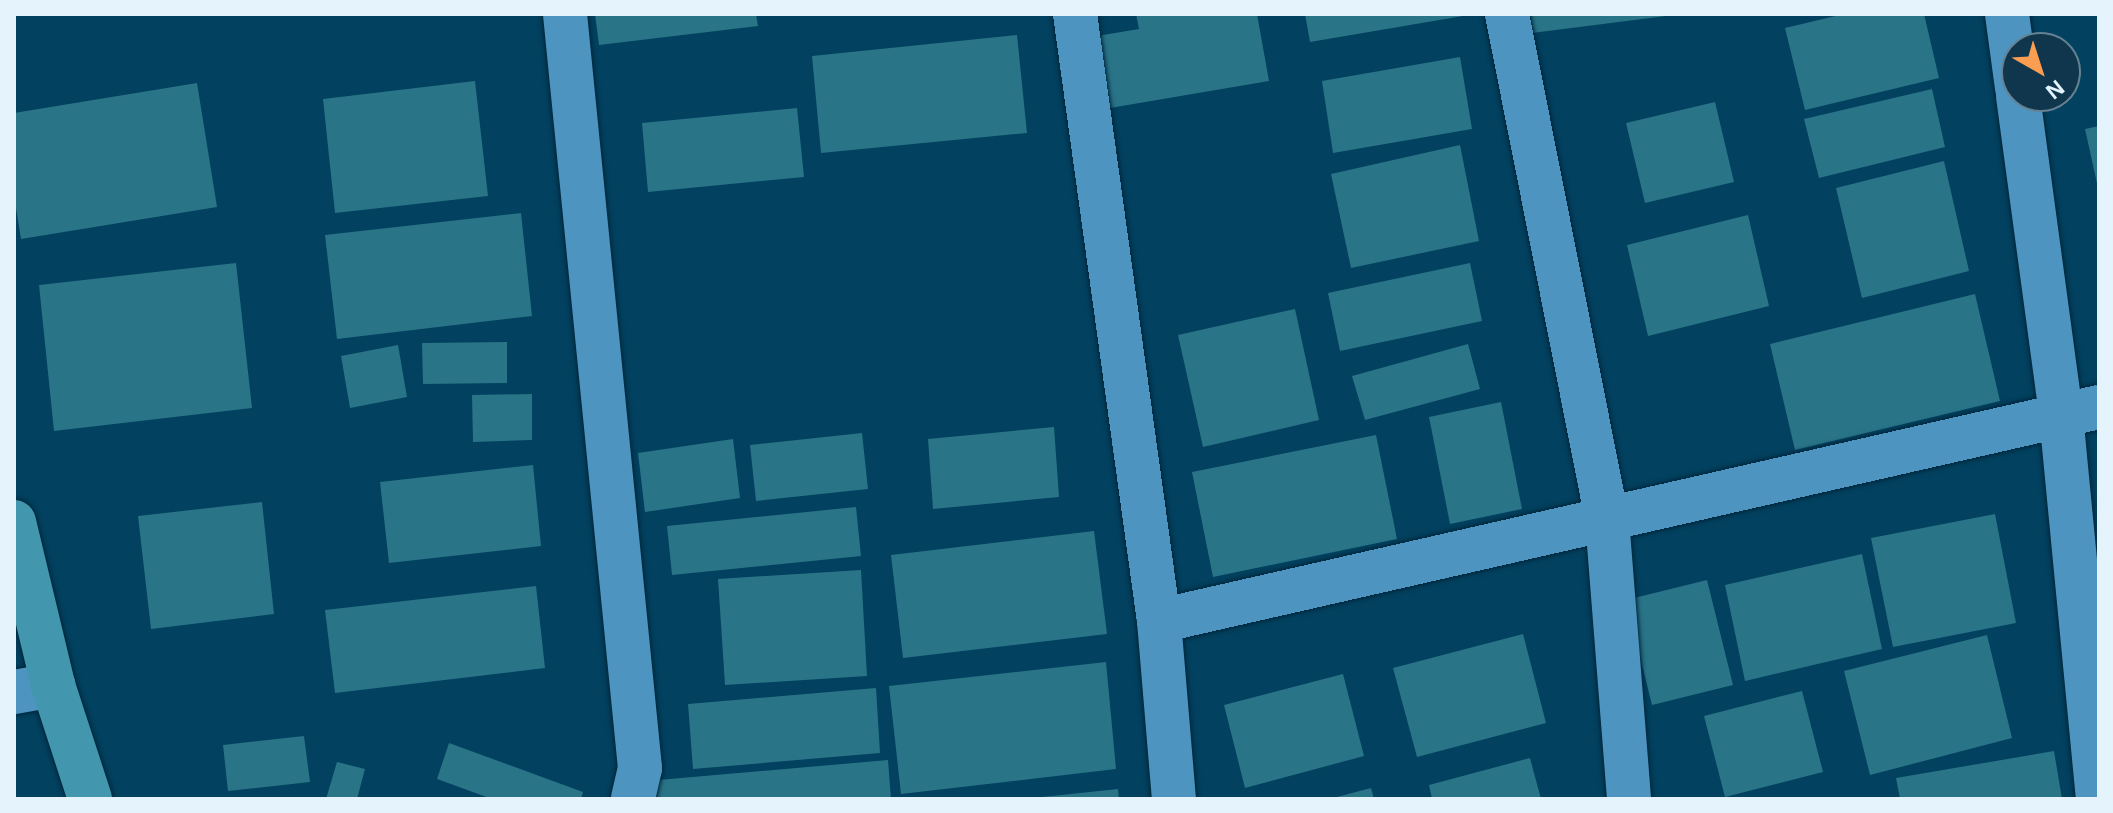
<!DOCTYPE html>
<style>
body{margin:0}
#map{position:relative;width:2113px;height:813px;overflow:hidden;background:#02415f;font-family:Arial,sans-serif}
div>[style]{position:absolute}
.building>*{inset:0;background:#297487}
.roads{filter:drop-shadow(0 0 2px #00263b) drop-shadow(0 0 2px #00263b)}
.street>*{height:44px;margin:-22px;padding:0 22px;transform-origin:22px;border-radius:22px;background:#4d95c0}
.secondary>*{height:44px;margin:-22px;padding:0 22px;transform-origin:22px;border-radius:22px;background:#4296ae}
span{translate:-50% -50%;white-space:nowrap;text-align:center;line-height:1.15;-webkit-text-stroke:7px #0f364c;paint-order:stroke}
.frame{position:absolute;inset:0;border:16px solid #e5f3fd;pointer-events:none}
.north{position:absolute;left:2001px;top:32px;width:80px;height:80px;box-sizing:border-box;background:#0f364c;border:2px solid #658293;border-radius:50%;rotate:141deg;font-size:22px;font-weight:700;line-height:32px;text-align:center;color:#e5f3fd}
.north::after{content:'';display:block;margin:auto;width:28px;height:36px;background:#fb9e51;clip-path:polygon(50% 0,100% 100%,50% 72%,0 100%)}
</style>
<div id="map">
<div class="building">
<i style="clip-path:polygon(595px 14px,756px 14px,758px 26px,599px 45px)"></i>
<i style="clip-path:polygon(1136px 14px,1257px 14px,1269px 81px,1110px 108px,1097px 36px,1139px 29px)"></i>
<i style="clip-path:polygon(1305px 14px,1463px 14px,1463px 16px,1310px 42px)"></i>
<i style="clip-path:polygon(1530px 14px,1666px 14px,1666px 16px,1532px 33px)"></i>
<i style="clip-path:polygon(1844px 14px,1924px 14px,1939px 78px,1805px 110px,1785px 28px)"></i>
<i style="clip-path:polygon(1017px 35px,1027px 133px,821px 153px,812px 56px)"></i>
<i style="clip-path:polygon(1460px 57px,1472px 129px,1333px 153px,1322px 81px)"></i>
<i style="clip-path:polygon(475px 81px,488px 196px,335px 213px,323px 99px)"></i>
<i style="clip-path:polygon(197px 83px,217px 207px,21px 239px,14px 196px,14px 113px)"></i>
<i style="clip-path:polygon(1932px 89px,1945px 147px,1819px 178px,1804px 119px)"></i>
<i style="clip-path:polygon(1715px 102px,1734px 182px,1645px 203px,1626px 123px)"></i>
<i style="clip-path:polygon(797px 108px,804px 177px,648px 192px,642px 123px)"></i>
<i style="clip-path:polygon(2099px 126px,2099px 188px,2098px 188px,2085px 129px)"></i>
<i style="clip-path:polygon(1460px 145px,1479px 241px,1351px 268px,1331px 174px)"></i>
<i style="clip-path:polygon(1944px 161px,1969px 271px,1862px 298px,1836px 188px)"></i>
<i style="clip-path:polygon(521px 213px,532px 316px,337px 339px,325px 235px)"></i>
<i style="clip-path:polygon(1748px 215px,1769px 306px,1648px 336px,1627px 245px)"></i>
<i style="clip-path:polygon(236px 263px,252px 408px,54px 431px,39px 285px)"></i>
<i style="clip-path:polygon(1470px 263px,1482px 321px,1340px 351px,1328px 293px)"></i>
<i style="clip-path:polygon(1975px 294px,2000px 401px,1795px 450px,1770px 344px)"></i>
<i style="clip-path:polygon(1295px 309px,1319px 420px,1203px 447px,1178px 335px)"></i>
<i style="clip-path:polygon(507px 342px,507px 383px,423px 384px,422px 343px)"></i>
<i style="clip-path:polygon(1468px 344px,1480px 389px,1365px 420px,1352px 376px)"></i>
<i style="clip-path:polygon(398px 345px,407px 397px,350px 408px,341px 356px)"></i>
<i style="clip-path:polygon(532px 394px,532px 440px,473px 442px,472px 395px)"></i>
<i style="clip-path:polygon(1501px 402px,1522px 509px,1450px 524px,1429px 417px)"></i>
<i style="clip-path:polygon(1054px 427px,1059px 497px,933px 509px,928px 439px)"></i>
<i style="clip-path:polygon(862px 433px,868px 489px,756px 501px,750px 445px)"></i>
<i style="clip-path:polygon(1376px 435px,1397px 539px,1213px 577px,1192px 472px)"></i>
<i style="clip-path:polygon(733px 439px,740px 498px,645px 512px,638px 453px)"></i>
<i style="clip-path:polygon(533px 465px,541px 546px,389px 563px,380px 482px)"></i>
<i style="clip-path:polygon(262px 502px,274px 614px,151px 629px,138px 516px)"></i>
<i style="clip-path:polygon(856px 507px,861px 556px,672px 575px,667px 526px)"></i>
<i style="clip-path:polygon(1995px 514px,2016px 623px,1893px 647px,1871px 538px)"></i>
<i style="clip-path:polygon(1094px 531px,1107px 634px,903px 658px,891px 555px)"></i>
<i style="clip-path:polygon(1862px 554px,1882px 649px,1745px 681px,1725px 585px)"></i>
<i style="clip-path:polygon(861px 570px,867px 676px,725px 685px,718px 579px)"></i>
<i style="clip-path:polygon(1707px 580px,1733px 685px,1652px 705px,1626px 600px)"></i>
<i style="clip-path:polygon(536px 586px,545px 668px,335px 693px,325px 610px)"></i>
<i style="clip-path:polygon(1523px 634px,1546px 723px,1417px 757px,1393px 668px)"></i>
<i style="clip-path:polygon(1987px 635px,2012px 738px,1870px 775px,1844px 671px)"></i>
<i style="clip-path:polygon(1106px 662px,1116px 769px,901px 794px,889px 686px)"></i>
<i style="clip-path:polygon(1343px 674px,1364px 756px,1245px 788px,1224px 705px)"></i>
<i style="clip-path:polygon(876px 688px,880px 753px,693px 769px,688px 704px)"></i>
<i style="clip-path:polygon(1802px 691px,1823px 772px,1725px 797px,1704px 716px)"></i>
<i style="clip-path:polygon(304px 736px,310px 782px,228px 791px,223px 745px)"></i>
<i style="clip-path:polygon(449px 743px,583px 792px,581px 799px,492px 799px,437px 779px)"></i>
<i style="clip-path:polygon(2054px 751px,2062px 799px,1900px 799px,1896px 778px)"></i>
<i style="clip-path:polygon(1530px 758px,1541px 799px,1432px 799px,1429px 785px)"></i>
<i style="clip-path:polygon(888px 760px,891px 799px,648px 799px,647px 781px)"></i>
<i style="clip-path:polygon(337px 762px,365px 769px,357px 799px,326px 799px)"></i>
<i style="clip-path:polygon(1371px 788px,1374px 799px,1333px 799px,1333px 798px)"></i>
<i style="clip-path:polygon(1118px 789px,1119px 799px,1042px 799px,1042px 797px)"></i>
</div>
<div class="roads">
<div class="street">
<i style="left:565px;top:14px;width:758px;rotate:84.32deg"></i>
<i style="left:640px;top:768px;width:32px;rotate:103deg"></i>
<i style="left:1075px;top:14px;width:613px;rotate:82.12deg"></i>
<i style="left:1159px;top:621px;width:179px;rotate:85.2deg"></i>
<i style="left:1507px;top:14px;width:515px;rotate:78.8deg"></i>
<i style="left:1607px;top:519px;width:281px;rotate:85.5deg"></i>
<i style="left:2007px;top:14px;width:75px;rotate:82.3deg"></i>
<i style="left:2018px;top:96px;width:322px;rotate:82.3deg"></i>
<i style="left:2061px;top:415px;width:386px;rotate:84.5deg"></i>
<i style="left:1159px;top:621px;width:964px;rotate:-12.83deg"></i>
<i style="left:14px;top:692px;width:40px;rotate:-10deg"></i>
</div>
<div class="secondary">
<i style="left:14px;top:522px;width:168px;rotate:76.5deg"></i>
<i style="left:53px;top:685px;width:120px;rotate:72deg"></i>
</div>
</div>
<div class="frame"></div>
<div class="north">N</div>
</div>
